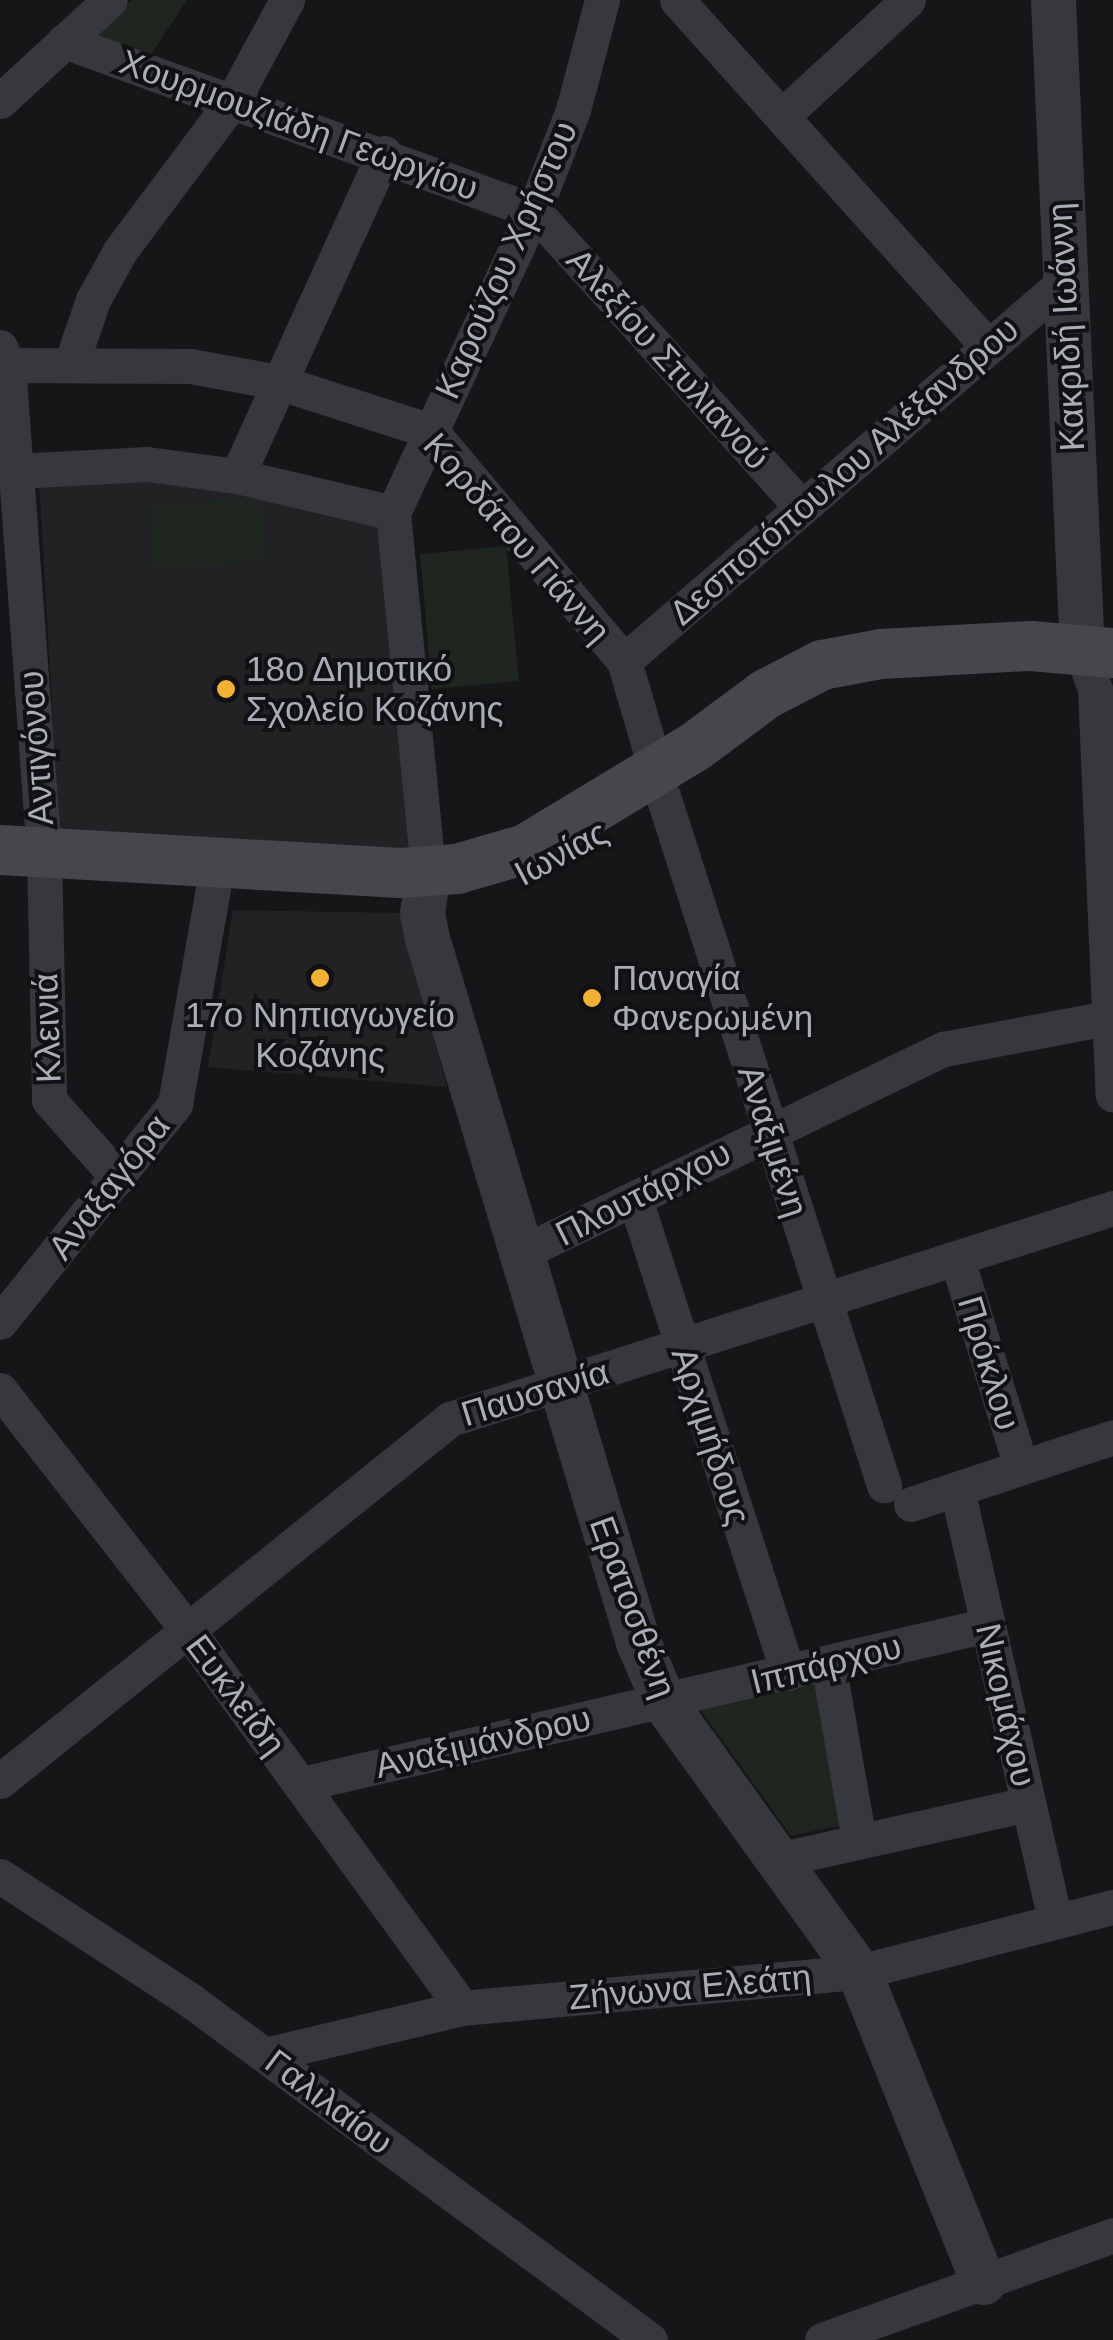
<!DOCTYPE html>
<meta charset="utf-8">
<style>
body{margin:0}
#map{position:relative;width:1113px;height:2340px;overflow:hidden;background:#161618;font-family:Arial,sans-serif}
div>[style]{position:absolute}
.built>*{inset:0;background:#222225}
.green>*{inset:0;background:#1e261f}
.minor>*{height:35px;margin:-17.5px;padding:0 17.5px;transform-origin:17.5px;border-radius:17.5px;background:#37383d}
.tertiary>*{height:45px;margin:-22.5px;padding:0 22.5px;transform-origin:22.5px;border-radius:22.5px;background:#37383d}
.secondary>*{height:50px;margin:-25px;padding:0 25px;transform-origin:25px;border-radius:25px;background:#45474d}
.dots>*{width:28px;height:28px;translate:-50% -50%;box-sizing:border-box;border:5px solid #111113;border-radius:50%}
span{translate:-50% -50%;white-space:nowrap;text-align:center;line-height:1.15;-webkit-text-stroke:8px #111113;paint-order:stroke}
.street-label{font-size:35px;color:#a8adb8}
.poi-label{font-size:35px;color:#a8adb8}
.left{translate:0 -50%;text-align:left}
</style>
<div id="map">
<div class="built">
<i style="clip-path:polygon(151px 475px,370px 514px,386px 549px,417px 853px,59px 828px,39px 480px)"></i>
<i style="clip-path:polygon(233px 910px,400px 913px,447px 1087px,208px 1067px)"></i>
</div>
<div class="green">
<i style="clip-path:polygon(132px 0,187px 0,148px 59px,93px 34px)"></i>
<i style="clip-path:polygon(261px 497px,266px 561px,153px 569px,149px 505px)"></i>
<i style="clip-path:polygon(506px 546px,519px 681px,432px 689px,420px 554px)"></i>
<i style="clip-path:polygon(822px 1682px,848px 1824px,791px 1836px,700px 1709px)"></i>
</div>
<div class="minor">
<i style="left:677px;top:0;width:466px;rotate:48.1deg"></i>
<i style="left:64px;top:41px;width:500px;rotate:19.9deg"></i>
<i style="left:534px;top:211px;width:400px;rotate:47.9deg"></i>
<i style="left:0;top:101px;width:149px;rotate:-42.6deg"></i>
<i style="left:782px;top:116px;width:171px;rotate:-42.6deg"></i>
<i style="left:0;top:347px;width:19px;rotate:65deg"></i>
<i style="left:8px;top:364px;width:489px;rotate:85.8deg"></i>
<i style="left:44px;top:852px;width:248px;rotate:88.8deg"></i>
<i style="left:49px;top:1100px;width:104px;rotate:48.5deg"></i>
<i style="left:72px;top:361px;width:65px;rotate:-71deg"></i>
<i style="left:93px;top:300px;width:56px;rotate:-61.1deg"></i>
<i style="left:120px;top:251px;width:189px;rotate:-53.2deg"></i>
<i style="left:233px;top:100px;width:114px;rotate:-61.6deg"></i>
<i style="left:0;top:365px;width:190px;rotate:0.3deg"></i>
<i style="left:190px;top:366px;width:89px;rotate:10.3deg"></i>
<i style="left:278px;top:382px;width:161px;rotate:17.8deg"></i>
<i style="left:431px;top:431px;width:300px;rotate:50deg"></i>
<i style="left:624px;top:661px;width:114px;rotate:73.6deg"></i>
<i style="left:16px;top:471px;width:131px;rotate:-3.1deg"></i>
<i style="left:147px;top:464px;width:91px;rotate:7.6deg"></i>
<i style="left:237px;top:476px;width:160px;rotate:13.3deg"></i>
<i style="left:237px;top:476px;width:355px;rotate:-65.5deg"></i>
<i style="left:393px;top:513px;width:333px;rotate:-65deg"></i>
<i style="left:534px;top:211px;width:108px;rotate:-68.9deg"></i>
<i style="left:573px;top:110px;width:114px;rotate:-75.2deg"></i>
<i style="left:393px;top:513px;width:362px;rotate:84.4deg"></i>
<i style="left:1082px;top:653px;width:38px;rotate:70deg"></i>
<i style="left:1095px;top:689px;width:406px;rotate:87.5deg"></i>
<i style="left:624px;top:661px;width:581px;rotate:-40.74deg"></i>
<i style="left:663px;top:796px;width:724px;rotate:72.22deg"></i>
<i style="left:635px;top:1199px;width:498px;rotate:72.1deg"></i>
<i style="left:519px;top:1254px;width:472px;rotate:-25.8deg"></i>
<i style="left:944px;top:1049px;width:165px;rotate:-10.8deg"></i>
<i style="left:957px;top:1259px;width:218px;rotate:72.9deg"></i>
<i style="left:0;top:1322px;width:280px;rotate:-51.2deg"></i>
<i style="left:175px;top:1104px;width:248px;rotate:-80deg"></i>
<i style="left:0;top:1390px;width:308px;rotate:52deg"></i>
<i style="left:190px;top:1633px;width:463px;rotate:54deg"></i>
<i style="left:957px;top:1489px;width:444px;rotate:77.2deg"></i>
<i style="left:911px;top:1504px;width:213px;rotate:-18.3deg"></i>
<i style="left:828px;top:1663px;width:181px;rotate:80.1deg"></i>
<i style="left:0;top:1781px;width:578px;rotate:-38.81deg"></i>
<i style="left:450px;top:1419px;width:696px;rotate:-17.65deg"></i>
<i style="left:302px;top:1784px;width:704px;rotate:-13.05deg"></i>
<i style="left:777px;top:1860px;width:257px;rotate:-12.6deg"></i>
<i style="left:0;top:1876px;width:227px;rotate:33.1deg"></i>
<i style="left:190px;top:2000px;width:572px;rotate:36.47deg"></i>
<i style="left:265px;top:2055px;width:203px;rotate:-13.4deg"></i>
<i style="left:462px;top:2008px;width:399px;rotate:-5.2deg"></i>
<i style="left:859px;top:1972px;width:262px;rotate:-14.4deg"></i>
<i style="left:822px;top:2340px;width:309px;rotate:-19.8deg"></i>
</div>
<div class="tertiary">
<i style="left:1053px;top:0;width:654px;rotate:87.46deg"></i>
<i style="left:428px;top:873px;width:40px;rotate:98.5deg"></i>
<i style="left:422px;top:913px;width:25px;rotate:79deg"></i>
<i style="left:427px;top:938px;width:735px;rotate:73.32deg"></i>
<i style="left:638px;top:1642px;width:65px;rotate:66.6deg"></i>
<i style="left:664px;top:1702px;width:333px;rotate:54.2deg"></i>
<i style="left:859px;top:1972px;width:334px;rotate:68.2deg"></i>
</div>
<div class="secondary">
<i style="left:0;top:850px;width:401px;rotate:3.3deg"></i>
<i style="left:400px;top:873px;width:57px;rotate:-4deg"></i>
<i style="left:457px;top:869px;width:72px;rotate:-16.2deg"></i>
<i style="left:526px;top:849px;width:199px;rotate:-31.2deg"></i>
<i style="left:696px;top:746px;width:87px;rotate:-36.6deg"></i>
<i style="left:766px;top:694px;width:63px;rotate:-27.4deg"></i>
<i style="left:822px;top:665px;width:60px;rotate:-10.6deg"></i>
<i style="left:881px;top:654px;width:150px;rotate:-3.1deg"></i>
<i style="left:1031px;top:646px;width:82px;rotate:4.9deg"></i>
</div>
<div class="dots">
<i style="left:226px;top:689px;background:#f2b134"></i>
<i style="left:320px;top:978px;background:#f2b134"></i>
<i style="left:592px;top:998px;background:#f2b134"></i>
</div>
<div class="street-label">
<span style="left:299px;top:125px;rotate:20deg">Χουρμουζιάδη Γεωργίου</span>
<span style="left:506px;top:260px;rotate:-66deg">Καρούζου Χρήστου</span>
<span style="left:1066px;top:327px;rotate:-93deg">Κακριδή Ιωάννη</span>
<span style="left:668px;top:359px;rotate:48deg">Αλεξίου Στυλιανού</span>
<span style="left:844px;top:471px;rotate:-41deg">Δεσποτόπουλου Αλέξανδρου</span>
<span style="left:517px;top:538px;rotate:49deg">Κορδάτου Γιάννη</span>
<span style="left:36px;top:748px;rotate:-94deg">Αντιγόνου</span>
<span style="left:561px;top:853px;rotate:-28deg">Ιωνίας</span>
<span style="left:47px;top:1028px;rotate:-92deg">Κλεινιά</span>
<span style="left:773px;top:1141px;rotate:72deg">Αναξιμένη</span>
<span style="left:109px;top:1187px;rotate:-52deg">Αναξαγόρα</span>
<span style="left:643px;top:1193px;rotate:-27deg">Πλουτάρχου</span>
<span style="left:989px;top:1363px;rotate:73deg">Πρόκλου</span>
<span style="left:535px;top:1393px;rotate:-17deg">Παυσανία</span>
<span style="left:711px;top:1436px;rotate:72deg">Αρχιμήδους</span>
<span style="left:633px;top:1607px;rotate:70deg">Ερατοσθένη</span>
<span style="left:826px;top:1664px;rotate:-14deg">Ιππάρχου</span>
<span style="left:236px;top:1695px;rotate:53deg">Ευκλείδη</span>
<span style="left:1006px;top:1705px;rotate:77deg">Νικομάχου</span>
<span style="left:483px;top:1742px;rotate:-13deg">Αναξιμάνδρου</span>
<span style="left:690px;top:1987px;rotate:-5deg">Ζήνωνα Ελεάτη</span>
<span style="left:329px;top:2102px;rotate:37deg">Γαλιλαίου</span>
</div>
<div class="poi-label">
<span class="left" style="left:246px;top:689px">18ο Δημοτικό<br>Σχολείο Κοζάνης</span>
<span class="left" style="left:612px;top:998px">Παναγία<br>Φανερωμένη</span>
<span style="left:320px;top:1035px">17ο Νηπιαγωγείο<br>Κοζάνης</span>
</div>
</div>
